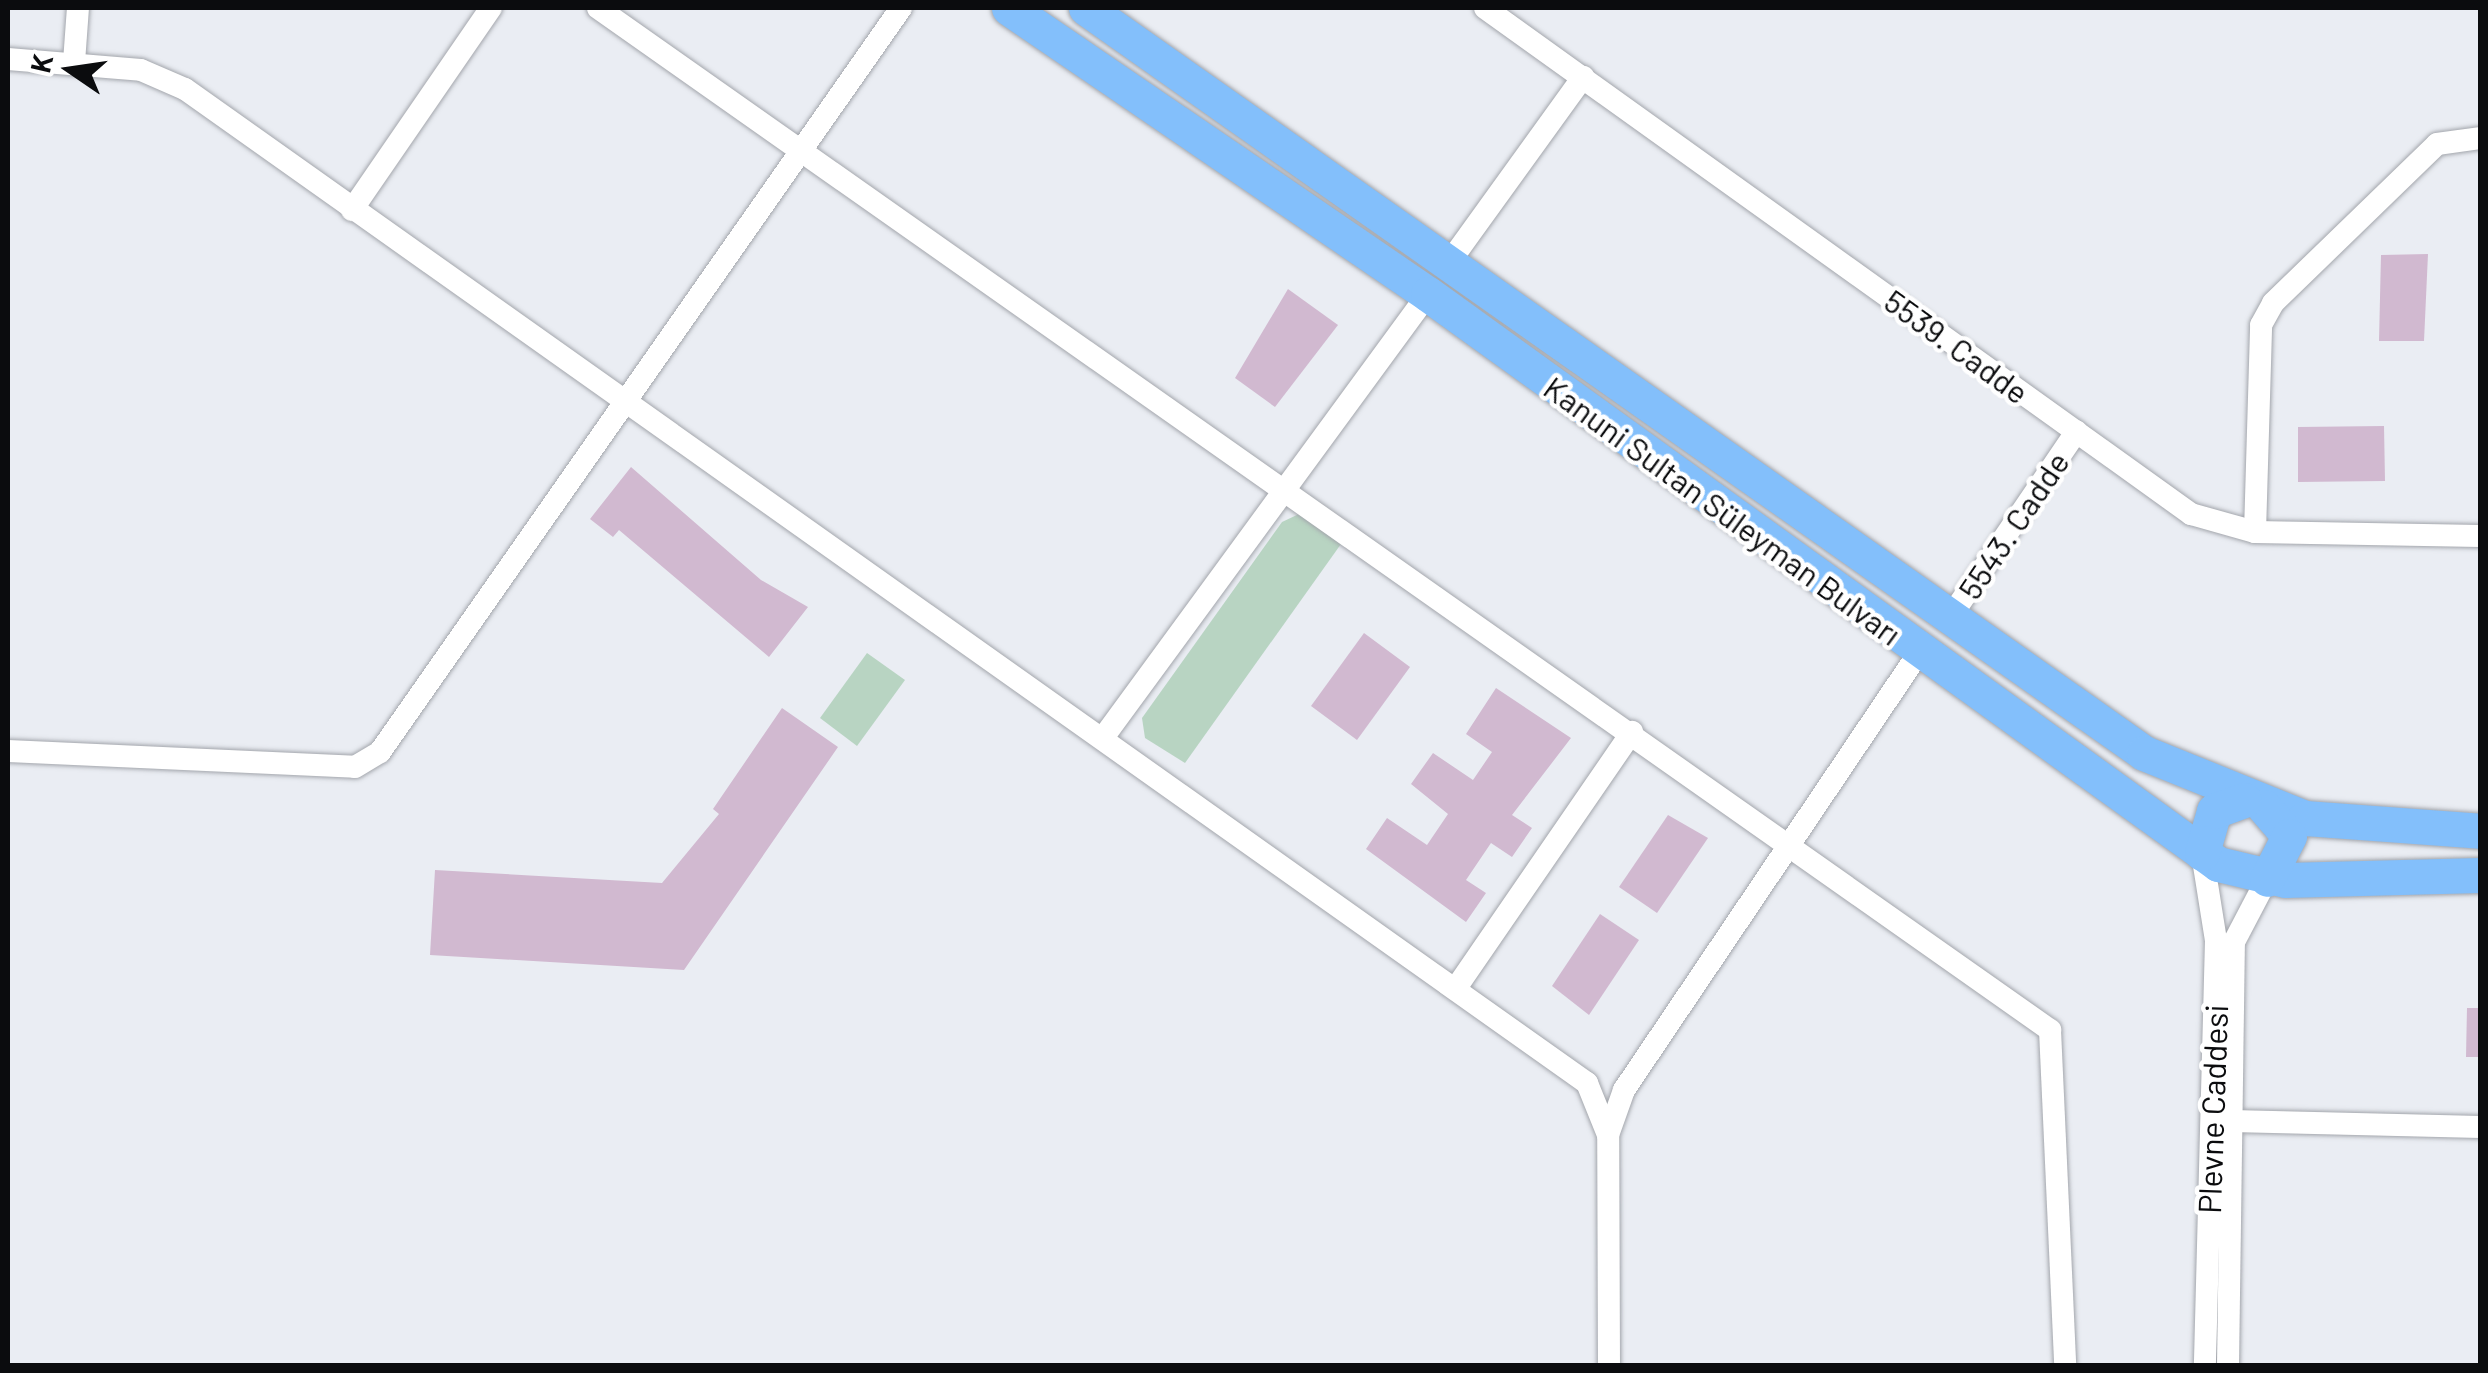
<!DOCTYPE html>
<meta charset="utf-8">
<style>
body{margin:0}
#map{position:relative;width:2488px;height:1373px;overflow:hidden;background:#eaedf3;font-family:Barlow,sans-serif}
div>[style]{position:absolute}
.green>*{inset:0;background:#b8d4c2}
.building>*{inset:0;background:#d1b9d0}
.roads{filter:drop-shadow(0 0 2px #a3a6ac) drop-shadow(0 0 2px #a3a6ac)}
.minor>*{height:22px;margin:-11px;padding:0 11px;transform-origin:11px;border-radius:11px;background:#fff}
.primary>*{height:35px;margin:-17.5px;padding:0 17.5px;transform-origin:17.5px;border-radius:17.5px;background:#83bffb}
span{translate:-50% -50%;white-space:nowrap;text-align:center;line-height:1.15;-webkit-text-stroke:9px #fff;paint-order:stroke}
.street-label{font-size:32px;color:#0b0c0e}
.frame{position:absolute;inset:0;border:10px solid #0b0c0e;pointer-events:none}
.north{position:absolute;left:20px;top:20px;width:100px;height:100px;-webkit-text-stroke:8px #fff;paint-order:stroke;rotate:283deg;font-size:28px;font-weight:700;line-height:40px;text-align:center;color:#0b0c0e}
.north::after{content:'';display:block;margin:auto;width:35px;height:45px;background:#0b0c0e;clip-path:polygon(50% 0,100% 100%,50% 72%,0 100%)}
</style>
<div id="map">
<div class="green">
<i style="clip-path:polygon(1299px 514px,1341px 544px,1185px 763px,1145px 738px,1142px 718px,1282px 522px)"></i>
<i style="clip-path:polygon(867px 653px,905px 680px,857px 746px,820px 718px)"></i>
</div>
<div class="building">
<i style="clip-path:polygon(2428px 254px,2424px 341px,2379px 341px,2381px 255px)"></i>
<i style="clip-path:polygon(1288px 289px,1338px 325px,1275px 407px,1235px 378px)"></i>
<i style="clip-path:polygon(2384px 426px,2385px 481px,2298px 482px,2298px 427px)"></i>
<i style="clip-path:polygon(631px 467px,761px 580px,808px 607px,769px 657px,619px 530px,613px 537px,590px 519px)"></i>
<i style="clip-path:polygon(1364px 633px,1410px 667px,1357px 740px,1311px 706px)"></i>
<i style="clip-path:polygon(1496px 688px,1571px 738px,1512px 815px,1532px 828px,1512px 857px,1491px 843px,1466px 880px,1486px 893px,1466px 922px,1366px 849px,1387px 818px,1427px 845px,1448px 814px,1411px 784px,1433px 753px,1473px 780px,1492px 752px,1466px 734px)"></i>
<i style="clip-path:polygon(782px 708px,838px 747px,684px 970px,430px 955px,435px 870px,662px 883px,719px 814px,713px 809px)"></i>
<i style="clip-path:polygon(1668px 815px,1708px 838px,1657px 913px,1619px 887px)"></i>
<i style="clip-path:polygon(1600px 914px,1639px 940px,1589px 1015px,1552px 986px)"></i>
<i style="clip-path:polygon(2467px 1008px,2480px 1008px,2480px 1057px,2466px 1057px)"></i>
</div>
<div class="roads">
<div class="minor">
<i style="left:598px;top:8px;width:1776px;rotate:35.14deg"></i>
<i style="left:2050px;top:1030px;width:336px;rotate:87.4deg"></i>
<i style="left:1485px;top:8px;width:869px;rotate:35.63deg"></i>
<i style="left:2191px;top:514px;width:66px;rotate:15.7deg"></i>
<i style="left:2255px;top:532px;width:225px;rotate:1deg"></i>
<i style="left:8px;top:59px;width:133px;rotate:4.7deg"></i>
<i style="left:141px;top:70px;width:48px;rotate:23.4deg"></i>
<i style="left:185px;top:89px;width:1719px;rotate:35.34deg"></i>
<i style="left:1587px;top:1083px;width:56px;rotate:68deg"></i>
<i style="left:74px;top:62px;width:54px;rotate:-85.8deg"></i>
<i style="left:352px;top:210px;width:245px;rotate:-55.5deg"></i>
<i style="left:1451px;top:260px;width:226px;rotate:-54.2deg"></i>
<i style="left:2255px;top:532px;width:207px;rotate:-88.3deg"></i>
<i style="left:2261px;top:325px;width:25px;rotate:-61deg"></i>
<i style="left:2273px;top:303px;width:228px;rotate:-44.1deg"></i>
<i style="left:2437px;top:144px;width:43px;rotate:-7.9deg"></i>
<i style="left:1949px;top:619px;width:227px;rotate:-55.8deg"></i>
<i style="left:1105px;top:735px;width:547px;rotate:-53.78deg"></i>
<i style="left:8px;top:751px;width:347px;rotate:2.6deg"></i>
<i style="left:355px;top:767px;width:29px;rotate:-31deg"></i>
<i style="left:380px;top:752px;width:908px;rotate:-55deg"></i>
<i style="left:2202px;top:853px;width:88px;rotate:80.9deg"></i>
<i style="left:2216px;top:940px;width:426px;rotate:91.5deg"></i>
<i style="left:1456px;top:988px;width:311px;rotate:-55.5deg"></i>
<i style="left:2232px;top:1121px;width:248px;rotate:1.4deg"></i>
<i style="left:1609px;top:1366px;width:231px;rotate:-90.2deg"></i>
<i style="left:1608px;top:1135px;width:48px;rotate:-70.4deg"></i>
<i style="left:1624px;top:1090px;width:529px;rotate:-56.01deg"></i>
<i style="left:2228px;top:1366px;width:424px;rotate:-89.2deg"></i>
<i style="left:2234px;top:942px;width:71px;rotate:-62.4deg"></i>
</div>
<div class="primary">
<i style="left:1009px;top:8px;width:507px;rotate:34.32deg"></i>
<i style="left:1428px;top:294px;width:974px;rotate:35.81deg"></i>
<i style="left:2218px;top:864px;width:69px;rotate:13.4deg"></i>
<i style="left:2285px;top:880px;width:195px;rotate:-1.5deg"></i>
<i style="left:1086px;top:8px;width:1294px;rotate:35.15deg"></i>
<i style="left:2144px;top:753px;width:174px;rotate:22deg"></i>
<i style="left:2305px;top:818px;width:175px;rotate:4.2deg"></i>
<i style="left:2264px;top:807px;width:38px;rotate:49deg"></i>
<i style="left:2289px;top:836px;width:48px;rotate:117.1deg"></i>
<i style="left:2202px;top:853px;width:44px;rotate:-74.1deg"></i>
<i style="left:2214px;top:811px;width:32px;rotate:-20deg"></i>
</div>
</div>
<div class="street-label">
<span style="left:1957px;top:346px;rotate:36deg">5539. Cadde</span>
<span style="left:1723px;top:510px;rotate:36deg">Kanuni Sultan Süleyman Bulvarı</span>
<span style="left:2013px;top:525px;rotate:-56deg">5543. Cadde</span>
<span style="left:2212px;top:1109px;rotate:-88deg">Plevne Caddesi</span>
</div>
<div class="frame"></div>
<div class="north">K</div>
</div>
